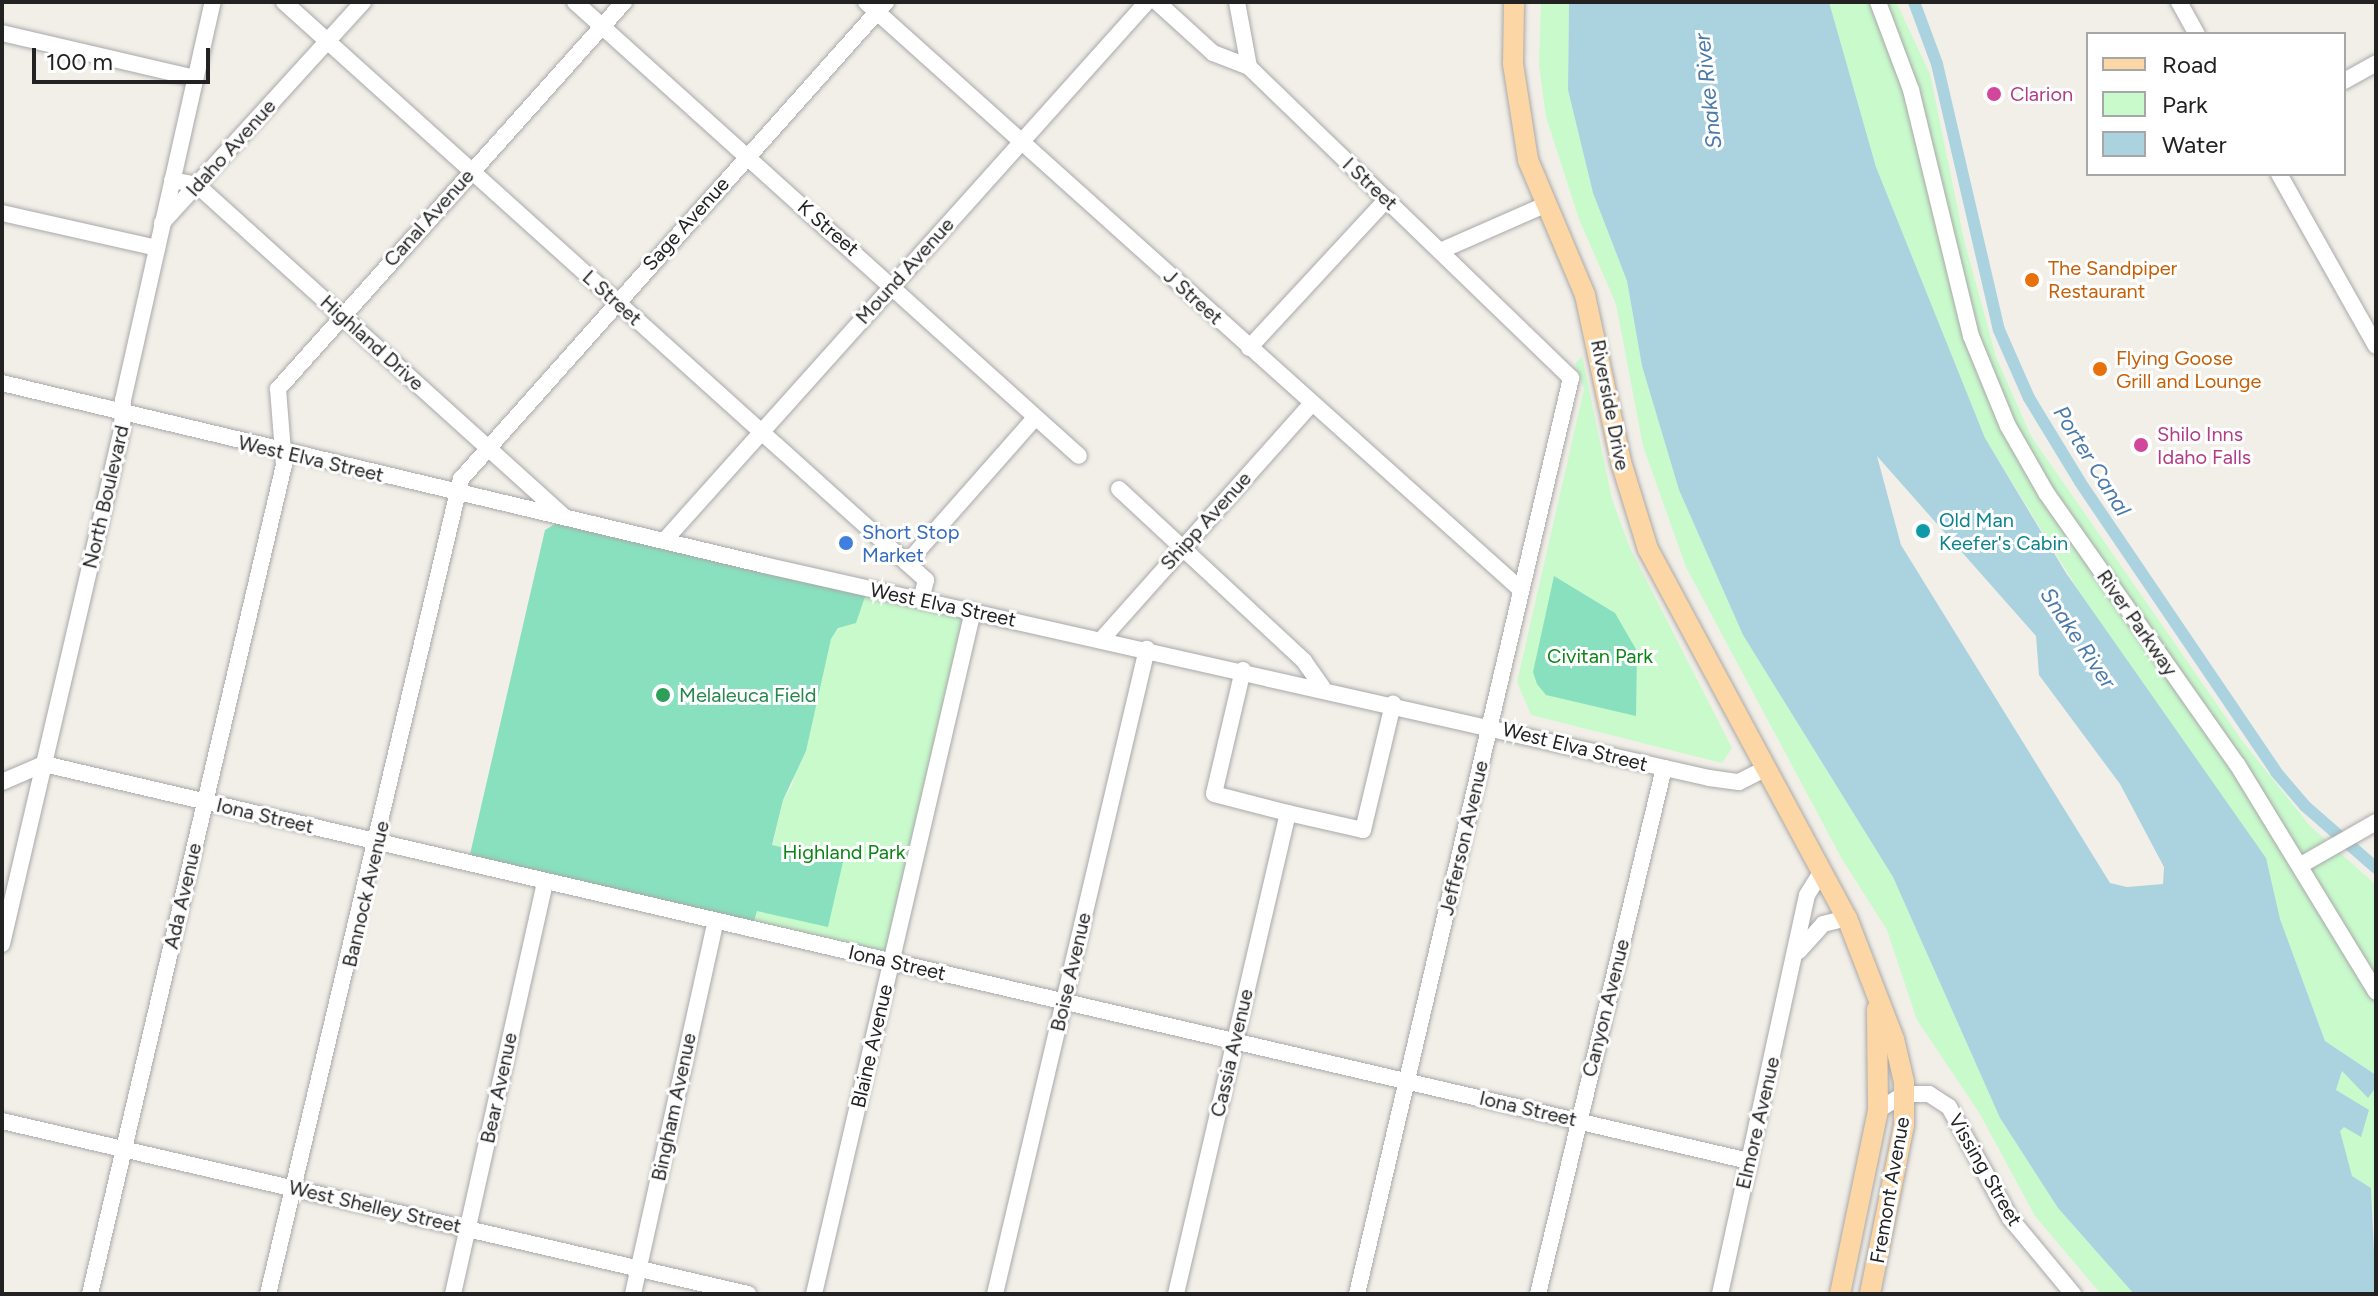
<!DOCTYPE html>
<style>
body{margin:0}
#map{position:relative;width:2378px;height:1296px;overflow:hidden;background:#f2efe9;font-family:Figtree,sans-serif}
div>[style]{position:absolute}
.park>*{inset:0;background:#c8facc}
.pitch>*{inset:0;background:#88e0be}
.water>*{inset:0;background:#aad3df}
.canal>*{height:12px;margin:-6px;padding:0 6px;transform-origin:6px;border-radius:6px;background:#aad3df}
.roads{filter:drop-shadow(0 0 2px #a9a9a9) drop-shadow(0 0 2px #a9a9a9)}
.minor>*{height:16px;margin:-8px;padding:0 8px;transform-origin:8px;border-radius:8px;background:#fff}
.major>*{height:20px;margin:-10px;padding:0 10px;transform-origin:10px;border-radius:10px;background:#fcd6a4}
.dots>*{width:22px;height:22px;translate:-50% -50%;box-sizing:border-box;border:4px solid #fff;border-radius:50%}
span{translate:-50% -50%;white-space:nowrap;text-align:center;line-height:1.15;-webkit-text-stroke:6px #fff;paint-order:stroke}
.hotel-label{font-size:20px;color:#b23c85}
.left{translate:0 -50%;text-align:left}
.street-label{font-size:20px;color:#222}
.food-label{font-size:20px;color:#c56008}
.culture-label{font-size:20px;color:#0d838f}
.shop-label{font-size:20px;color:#366cbe}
.park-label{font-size:20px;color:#0c8416}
.leisure-label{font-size:20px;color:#27864d}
.water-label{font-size:22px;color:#4a7aab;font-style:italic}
.frame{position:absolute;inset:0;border:4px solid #222;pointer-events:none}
.legend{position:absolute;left:2086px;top:32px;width:260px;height:144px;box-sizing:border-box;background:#fff;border:2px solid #a7a7a7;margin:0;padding:10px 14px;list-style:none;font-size:24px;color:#222}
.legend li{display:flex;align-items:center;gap:16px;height:40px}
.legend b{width:40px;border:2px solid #a7a7a7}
.scale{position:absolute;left:32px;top:48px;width:178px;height:36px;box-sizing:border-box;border:4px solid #222;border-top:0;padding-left:10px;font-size:24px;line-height:28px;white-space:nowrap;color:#222;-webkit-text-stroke:6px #fff;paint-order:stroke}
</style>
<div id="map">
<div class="park">
<i style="clip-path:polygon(1541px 2px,1569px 2px,1568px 90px,1593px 193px,1627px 281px,1642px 366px,1679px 490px,1743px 635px,1893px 877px,2000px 1118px,2058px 1208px,2134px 1294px,2101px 1294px,2035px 1216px,1980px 1114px,1917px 1020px,1887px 930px,1842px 859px,1686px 567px,1643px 446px,1616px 304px,1579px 219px,1546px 117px,1539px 65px)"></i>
<i style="clip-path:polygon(1829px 2px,1896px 2px,1930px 74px,1964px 240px,1996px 357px,2031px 436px,2243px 742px,2310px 826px,2376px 885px,2376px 1075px,2325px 1041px,2280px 919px,1985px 438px,1876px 167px)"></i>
<i style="clip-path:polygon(1582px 356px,1612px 499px,1630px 548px,1732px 748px,1722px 763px,1531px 715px,1517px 682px,1584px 389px,1575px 364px)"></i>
<i style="clip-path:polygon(868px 588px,973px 611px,892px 962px,753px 929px,783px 800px,792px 785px,831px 639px)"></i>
<i style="clip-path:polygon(2342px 1071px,2368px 1097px,2376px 1087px,2376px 1242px,2371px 1188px,2352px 1176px,2339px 1131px,2343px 1127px,2336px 1090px)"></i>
</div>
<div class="pitch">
<i style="clip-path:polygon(565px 518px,868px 588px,856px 623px,838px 628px,831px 639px,806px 751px,783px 800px,772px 845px,843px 862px,828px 927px,757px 911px,752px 929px,468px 863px,545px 530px)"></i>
<i style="clip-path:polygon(1554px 576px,1615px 613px,1637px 651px,1636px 716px,1546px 695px,1537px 684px,1533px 672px)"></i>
</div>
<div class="water">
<i style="clip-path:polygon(evenodd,1569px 2px,1829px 2px,1876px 167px,1985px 438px,2066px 573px,2266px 858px,2280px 919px,2325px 1041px,2376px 1075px,2376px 1087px,2368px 1098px,2342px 1071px,2336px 1090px,2369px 1110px,2361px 1137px,2344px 1127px,2340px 1131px,2352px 1176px,2371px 1188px,2376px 1294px,2134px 1294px,2058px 1208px,2000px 1118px,1893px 877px,1743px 635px,1679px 490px,1642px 366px,1627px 281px,1593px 193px,1568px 90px,1569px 2px,1877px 456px,2036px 636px,2039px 675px,2120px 784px,2164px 867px,2163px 884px,2127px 887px,2110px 883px,1901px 545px,1877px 456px)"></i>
</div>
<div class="canal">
<i style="left:1914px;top:2px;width:66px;rotate:69.6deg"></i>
<i style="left:1937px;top:64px;width:273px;rotate:76.9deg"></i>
<i style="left:1999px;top:330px;width:74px;rotate:66.2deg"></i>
<i style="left:2029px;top:398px;width:98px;rotate:58.7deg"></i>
<i style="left:2080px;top:482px;width:350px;rotate:55.9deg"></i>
<i style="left:2276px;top:772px;width:45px;rotate:49.5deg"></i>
<i style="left:2305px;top:806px;width:94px;rotate:41.1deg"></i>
</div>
<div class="roads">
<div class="minor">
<i style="left:284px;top:2px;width:864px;rotate:42deg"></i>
<i style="left:926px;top:580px;width:21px;rotate:104deg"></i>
<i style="left:575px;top:2px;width:678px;rotate:42.01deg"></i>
<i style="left:866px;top:2px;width:880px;rotate:41.91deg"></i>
<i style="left:1157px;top:2px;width:76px;rotate:42.3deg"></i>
<i style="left:1213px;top:53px;width:39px;rotate:21deg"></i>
<i style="left:1249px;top:67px;width:448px;rotate:44deg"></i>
<i style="left:1571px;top:378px;width:941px;rotate:103.15deg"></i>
<i style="left:1237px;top:2px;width:66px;rotate:79.5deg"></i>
<i style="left:1878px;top:2px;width:94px;rotate:69.4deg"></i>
<i style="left:1911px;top:90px;width:253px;rotate:76.3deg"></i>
<i style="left:1971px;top:336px;width:97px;rotate:67.7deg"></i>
<i style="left:2008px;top:426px;width:78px;rotate:60.2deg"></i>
<i style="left:2047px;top:494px;width:330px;rotate:54.9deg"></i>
<i style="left:2237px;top:764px;width:267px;rotate:58.6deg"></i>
<i style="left:2179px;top:2px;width:37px;rotate:61deg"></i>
<i style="left:2px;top:33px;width:198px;rotate:13.1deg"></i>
<i style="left:2344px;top:81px;width:37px;rotate:-29deg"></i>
<i style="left:2279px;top:174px;width:197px;rotate:60.6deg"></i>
<i style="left:172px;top:180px;width:25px;rotate:11deg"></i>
<i style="left:197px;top:185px;width:493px;rotate:42.1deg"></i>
<i style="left:2px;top:213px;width:159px;rotate:12.7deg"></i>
<i style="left:162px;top:223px;width:299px;rotate:-47.7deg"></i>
<i style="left:1440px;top:251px;width:115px;rotate:-23.7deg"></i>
<i style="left:1249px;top:348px;width:203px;rotate:-47.2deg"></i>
<i style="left:2px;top:383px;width:783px;rotate:13.43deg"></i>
<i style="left:764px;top:565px;width:969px;rotate:12.7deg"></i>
<i style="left:1709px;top:778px;width:30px;rotate:8deg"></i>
<i style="left:1739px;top:782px;width:29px;rotate:-27deg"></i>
<i style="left:1119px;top:489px;width:253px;rotate:42.9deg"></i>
<i style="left:1304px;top:661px;width:32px;rotate:55deg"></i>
<i style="left:664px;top:541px;width:724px;rotate:-48.14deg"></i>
<i style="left:907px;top:563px;width:193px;rotate:-48.6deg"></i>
<i style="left:1101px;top:640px;width:317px;rotate:-48.3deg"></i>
<i style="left:1243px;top:670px;width:127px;rotate:103.2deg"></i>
<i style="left:1214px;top:794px;width:76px;rotate:14.4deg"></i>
<i style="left:2px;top:782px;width:46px;rotate:-23.2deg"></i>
<i style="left:44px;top:764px;width:1751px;rotate:13.11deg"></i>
<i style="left:2301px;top:865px;width:86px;rotate:-29.8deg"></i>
<i style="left:2px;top:944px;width:529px;rotate:-76.88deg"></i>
<i style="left:122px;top:429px;width:29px;rotate:-88deg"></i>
<i style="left:123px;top:400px;width:408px;rotate:-77.3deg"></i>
<i style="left:1799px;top:951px;width:36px;rotate:-48deg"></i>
<i style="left:1823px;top:924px;width:25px;rotate:-14deg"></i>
<i style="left:1878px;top:1110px;width:31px;rotate:-31deg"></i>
<i style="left:1905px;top:1094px;width:24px"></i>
<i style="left:1929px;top:1094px;width:24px;rotate:33deg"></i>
<i style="left:1949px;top:1107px;width:127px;rotate:61.2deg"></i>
<i style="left:2010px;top:1218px;width:99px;rotate:50.3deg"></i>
<i style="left:2px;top:1121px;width:766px;rotate:13.06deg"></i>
<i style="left:90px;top:1294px;width:851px;rotate:-76.83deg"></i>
<i style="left:284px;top:465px;width:76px;rotate:-94.5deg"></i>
<i style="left:278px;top:389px;width:519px;rotate:-48.2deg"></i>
<i style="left:268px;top:1294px;width:838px;rotate:-76.68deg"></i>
<i style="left:461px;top:479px;width:639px;rotate:-48.3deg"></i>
<i style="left:453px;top:1294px;width:423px;rotate:-77.4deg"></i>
<i style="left:633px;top:1294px;width:382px;rotate:-77.5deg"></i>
<i style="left:814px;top:1294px;width:701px;rotate:-76.9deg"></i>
<i style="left:995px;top:1294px;width:663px;rotate:-76.74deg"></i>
<i style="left:1176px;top:1294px;width:494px;rotate:-76.9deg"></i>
<i style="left:1288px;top:813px;width:77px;rotate:12.8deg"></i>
<i style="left:1363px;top:830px;width:130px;rotate:-76.6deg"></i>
<i style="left:1538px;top:1294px;width:541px;rotate:-76.53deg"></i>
<i style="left:1720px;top:1294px;width:408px;rotate:-77.7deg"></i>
<i style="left:1807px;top:895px;width:25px;rotate:-58deg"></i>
</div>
<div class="major">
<i style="left:1514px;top:2px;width:62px;rotate:90.9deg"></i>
<i style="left:1513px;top:64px;width:97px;rotate:81.1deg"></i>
<i style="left:1528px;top:160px;width:147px;rotate:67.1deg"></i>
<i style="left:1585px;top:295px;width:171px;rotate:77.8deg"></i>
<i style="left:1621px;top:462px;width:91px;rotate:72.8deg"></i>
<i style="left:1648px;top:549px;width:419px;rotate:61.7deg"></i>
<i style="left:1847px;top:918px;width:130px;rotate:68.8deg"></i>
<i style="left:1894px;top:1039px;width:44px;rotate:76.9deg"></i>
<i style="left:1904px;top:1082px;width:43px;rotate:90deg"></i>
<i style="left:1904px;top:1125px;width:172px;rotate:101.4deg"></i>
<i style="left:1840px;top:1294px;width:188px;rotate:-78.3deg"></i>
<i style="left:1878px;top:1110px;width:101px;rotate:-90.6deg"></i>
</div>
</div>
<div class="dots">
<i style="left:1994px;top:94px;background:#d1479c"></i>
<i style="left:2032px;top:280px;background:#e8710a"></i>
<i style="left:2100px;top:369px;background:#e8710a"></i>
<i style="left:2141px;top:445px;background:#d1479c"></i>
<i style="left:1923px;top:531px;background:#0f9aa8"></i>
<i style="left:846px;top:543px;background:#3f7fe0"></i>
<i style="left:663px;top:695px;background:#2e9e5b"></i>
</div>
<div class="hotel-label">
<span class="left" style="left:2010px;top:94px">Clarion</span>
<span class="left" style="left:2157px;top:446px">Shilo Inns<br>Idaho Falls</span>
</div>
<div class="street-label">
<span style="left:231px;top:148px;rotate:-48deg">Idaho Avenue</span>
<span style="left:1370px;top:184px;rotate:43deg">I Street</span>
<span style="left:429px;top:218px;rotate:-48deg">Canal Avenue</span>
<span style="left:686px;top:224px;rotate:-48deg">Sage Avenue</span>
<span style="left:828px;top:228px;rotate:41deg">K Street</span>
<span style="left:905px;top:271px;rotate:-48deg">Mound Avenue</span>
<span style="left:1193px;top:297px;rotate:42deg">J Street</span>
<span style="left:612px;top:298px;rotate:42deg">L Street</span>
<span style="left:372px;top:343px;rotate:42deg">Highland Drive</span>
<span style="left:1610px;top:405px;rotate:79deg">Riverside Drive</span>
<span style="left:311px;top:459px;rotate:13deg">West Elva Street</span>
<span style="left:106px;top:497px;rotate:-77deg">North Boulevard</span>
<span style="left:1206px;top:521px;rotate:-48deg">Shipp Avenue</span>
<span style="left:943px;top:605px;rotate:12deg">West Elva Street</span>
<span style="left:2137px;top:623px;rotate:55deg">River Parkway</span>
<span style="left:1575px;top:747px;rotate:14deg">West Elva Street</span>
<span style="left:265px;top:816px;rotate:13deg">Iona Street</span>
<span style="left:1464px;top:838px;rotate:-77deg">Jefferson Avenue</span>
<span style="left:366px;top:894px;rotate:-77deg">Bannock Avenue</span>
<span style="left:183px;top:896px;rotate:-77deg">Ada Avenue</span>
<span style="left:897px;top:963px;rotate:13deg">Iona Street</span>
<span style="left:1071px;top:972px;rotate:-77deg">Boise Avenue</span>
<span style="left:1606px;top:1008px;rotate:-76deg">Canyon Avenue</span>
<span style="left:872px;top:1046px;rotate:-77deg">Blaine Avenue</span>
<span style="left:1232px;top:1053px;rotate:-77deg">Cassia Avenue</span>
<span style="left:499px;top:1088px;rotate:-78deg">Bear Avenue</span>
<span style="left:674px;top:1107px;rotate:-78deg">Bingham Avenue</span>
<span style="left:1528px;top:1109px;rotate:13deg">Iona Street</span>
<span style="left:1758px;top:1123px;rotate:-77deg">Elmore Avenue</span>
<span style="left:1985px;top:1170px;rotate:60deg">Vissing Street</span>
<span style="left:1890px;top:1190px;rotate:-80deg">Fremont Avenue</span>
<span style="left:375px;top:1207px;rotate:13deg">West Shelley Street</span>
</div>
<div class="food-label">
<span class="left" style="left:2048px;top:280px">The Sandpiper<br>Restaurant</span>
<span class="left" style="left:2116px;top:370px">Flying Goose<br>Grill and Lounge</span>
</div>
<div class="culture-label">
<span class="left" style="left:1939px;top:532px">Old Man<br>Keefer's Cabin</span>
</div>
<div class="shop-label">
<span class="left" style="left:862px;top:544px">Short Stop<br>Market</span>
</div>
<div class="park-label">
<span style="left:1600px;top:656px">Civitan Park</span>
<span style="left:844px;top:852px">Highland Park</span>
</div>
<div class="leisure-label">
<span class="left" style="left:679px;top:695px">Melaleuca Field</span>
</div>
<div class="water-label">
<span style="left:1708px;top:91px;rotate:-96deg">Snake River</span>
<span style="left:2092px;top:461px;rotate:58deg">Porter Canal</span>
<span style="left:2078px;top:638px;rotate:56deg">Snake River</span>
</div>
<div class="frame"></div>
<ul class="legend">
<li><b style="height:10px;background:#fcd6a4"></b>Road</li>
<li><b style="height:22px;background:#c8facc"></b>Park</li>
<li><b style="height:22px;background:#aad3df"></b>Water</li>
</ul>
<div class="scale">100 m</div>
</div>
